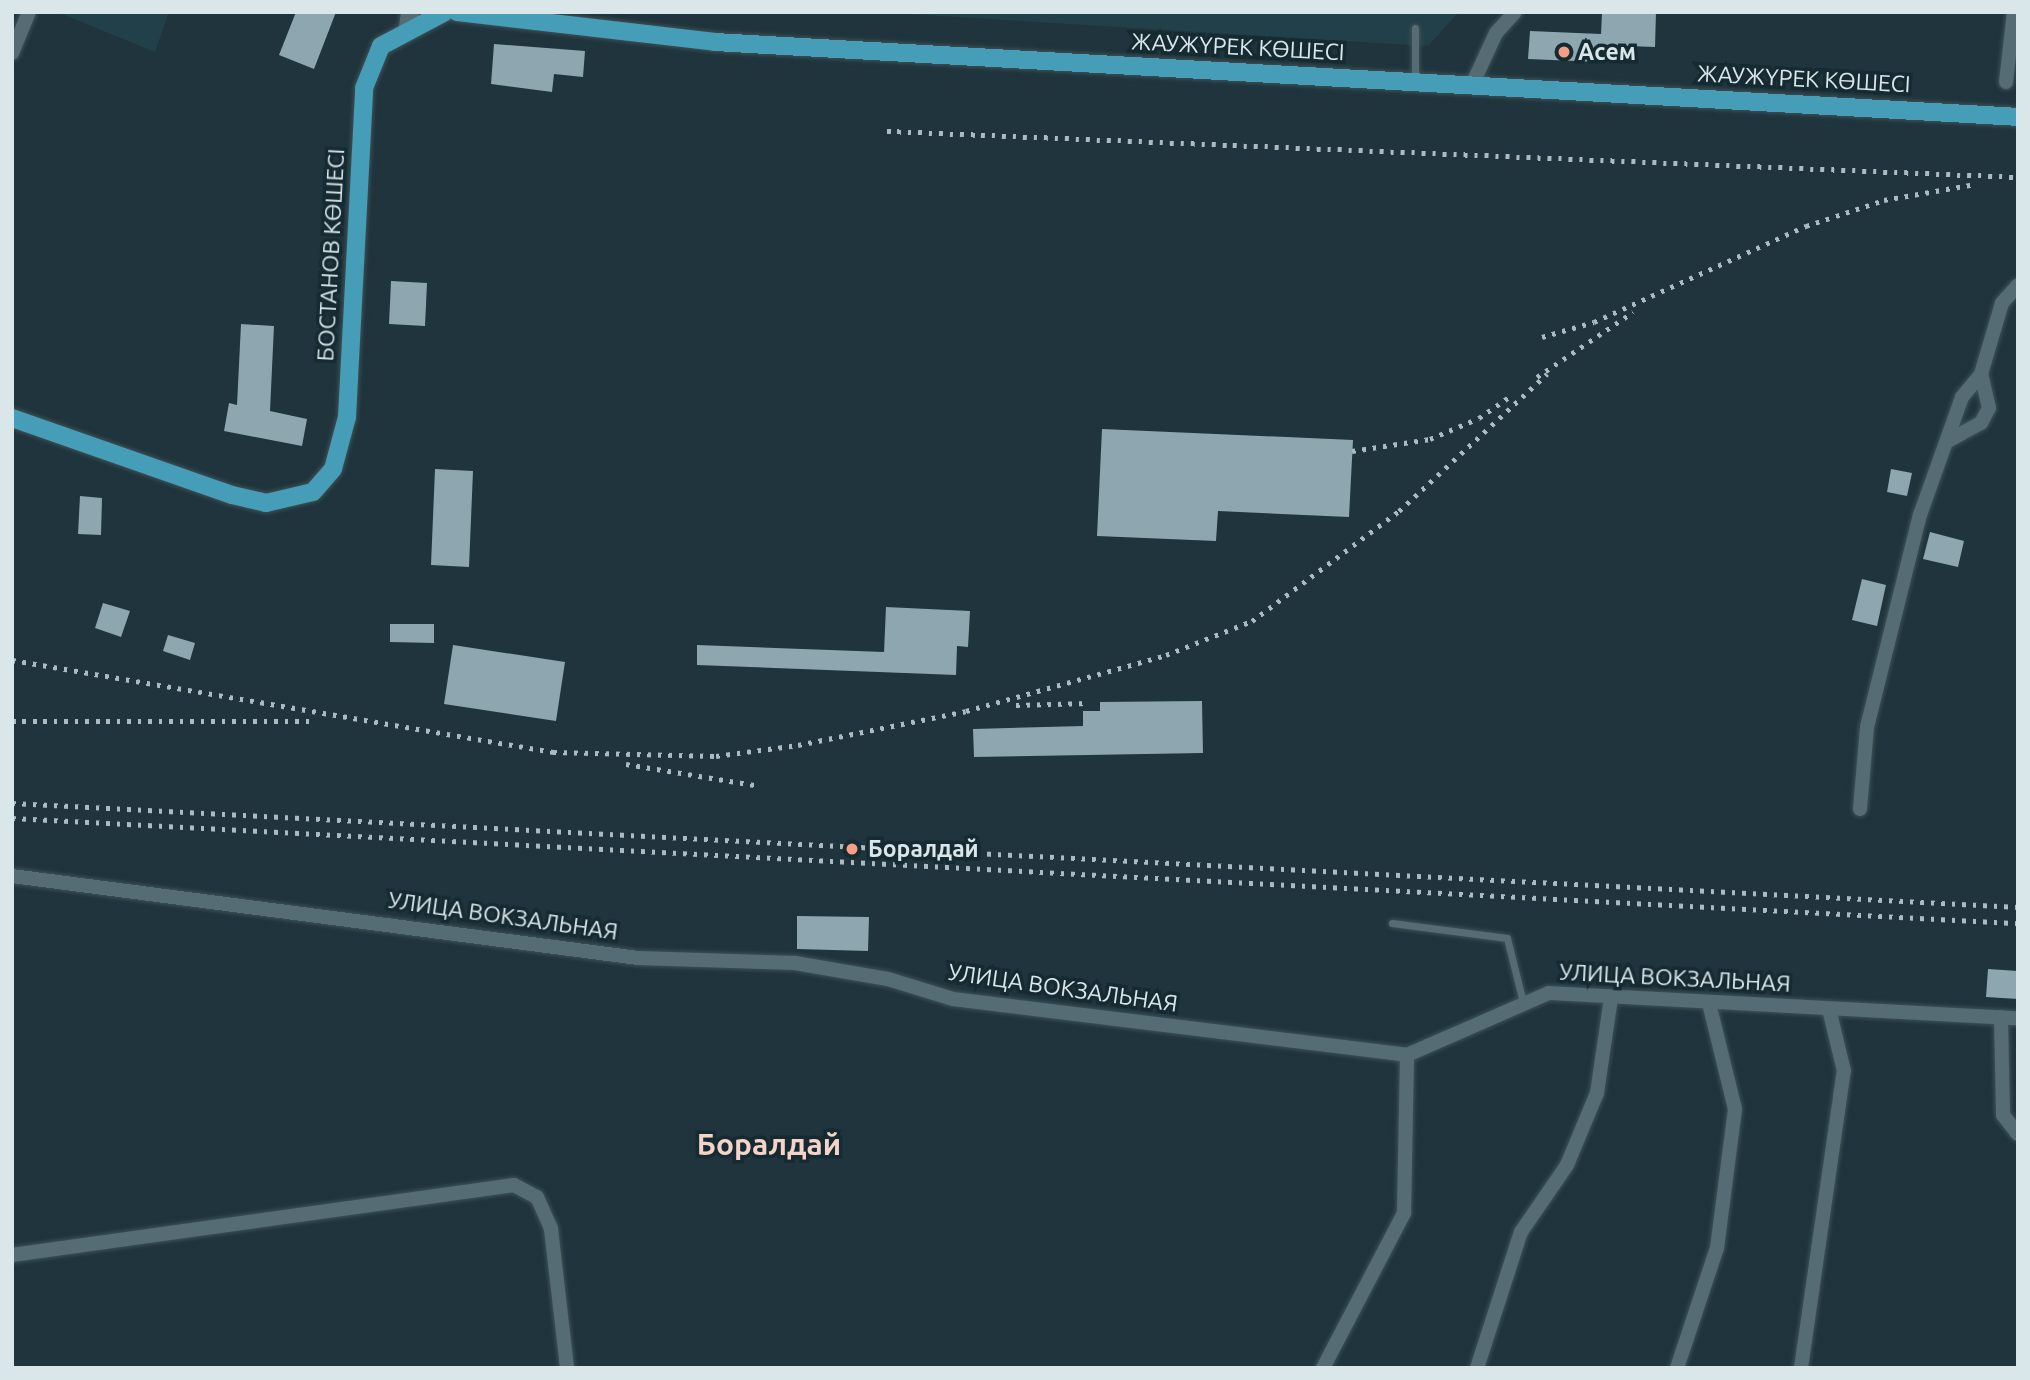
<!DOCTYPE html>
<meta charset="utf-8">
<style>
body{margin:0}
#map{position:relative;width:2030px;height:1380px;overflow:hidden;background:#1f343c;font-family:Ubuntu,sans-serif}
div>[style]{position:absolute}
.built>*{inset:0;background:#224049}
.building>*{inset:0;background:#8ea6af}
.roads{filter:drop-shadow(0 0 2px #3e5156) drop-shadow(0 0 2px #3e5156)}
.service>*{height:7px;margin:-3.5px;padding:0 3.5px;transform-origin:3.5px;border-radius:3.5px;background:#556c74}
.minor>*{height:14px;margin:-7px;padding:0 7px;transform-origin:7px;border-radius:7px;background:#556c74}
.tertiary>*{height:18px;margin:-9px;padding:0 9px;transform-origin:9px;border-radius:9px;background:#556c74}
.primary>*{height:18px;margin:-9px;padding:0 9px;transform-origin:9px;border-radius:9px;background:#459db7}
.rail>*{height:5px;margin-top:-2.5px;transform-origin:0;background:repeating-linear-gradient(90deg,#acbbc0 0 3.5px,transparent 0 10.5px)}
.dots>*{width:19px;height:19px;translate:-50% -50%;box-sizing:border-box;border:4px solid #152a31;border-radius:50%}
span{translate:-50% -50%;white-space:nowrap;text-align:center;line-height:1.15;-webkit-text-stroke:7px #152a31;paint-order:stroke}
.street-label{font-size:23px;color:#d9e6ea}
.poi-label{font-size:23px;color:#d9e6ea;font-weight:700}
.left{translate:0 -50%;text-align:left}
.district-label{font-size:30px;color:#f4d3c9;font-weight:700}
.frame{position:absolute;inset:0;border:14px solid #d9e6ea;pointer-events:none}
</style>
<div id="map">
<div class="built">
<i style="clip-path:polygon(57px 12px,169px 12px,155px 52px)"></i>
<i style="clip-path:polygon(875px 12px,1459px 12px,1428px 46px)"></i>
</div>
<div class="building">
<i style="clip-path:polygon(296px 12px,336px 12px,314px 69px,279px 55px)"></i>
<i style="clip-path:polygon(1602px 12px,1656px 12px,1655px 47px,1600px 45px,1600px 62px,1528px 59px,1530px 31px,1601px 34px)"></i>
<i style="clip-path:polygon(494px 44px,585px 51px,583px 77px,554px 74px,552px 92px,491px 84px)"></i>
<i style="clip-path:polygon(391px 281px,427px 283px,425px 326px,389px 324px)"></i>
<i style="clip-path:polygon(241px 324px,274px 326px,270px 411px,307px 419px,302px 446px,224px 431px,229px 403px,237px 405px)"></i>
<i style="clip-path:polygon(1102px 429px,1353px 440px,1349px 517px,1218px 511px,1216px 541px,1097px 536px)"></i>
<i style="clip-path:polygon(435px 469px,473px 471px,469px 567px,431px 565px)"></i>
<i style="clip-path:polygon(1891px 469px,1912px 473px,1907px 496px,1887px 492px)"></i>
<i style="clip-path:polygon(80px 496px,102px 498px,101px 535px,78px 534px)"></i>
<i style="clip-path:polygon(1930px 532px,1964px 541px,1958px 567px,1923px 559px)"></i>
<i style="clip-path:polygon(1862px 579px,1886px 585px,1877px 626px,1852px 620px)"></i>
<i style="clip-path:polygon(103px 603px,130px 611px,121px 637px,95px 628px)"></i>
<i style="clip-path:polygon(886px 607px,970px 611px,968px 647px,957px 646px,956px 675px,697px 665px,697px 645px,884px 652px)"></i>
<i style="clip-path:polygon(390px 624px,434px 624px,434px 643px,390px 642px)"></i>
<i style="clip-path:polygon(168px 635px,195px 643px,190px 660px,163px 651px)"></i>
<i style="clip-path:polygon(453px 645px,565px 662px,556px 721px,444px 704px)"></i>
<i style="clip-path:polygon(1202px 701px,1203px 753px,974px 757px,973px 729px,1083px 726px,1083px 711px,1100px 711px,1100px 702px)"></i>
<i style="clip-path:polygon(797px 916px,869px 917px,868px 951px,797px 949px)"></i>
<i style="clip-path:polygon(1988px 969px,2018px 971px,2018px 999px,1986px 997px)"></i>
</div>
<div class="roads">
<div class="service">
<i style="left:1415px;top:81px;width:53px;rotate:-90deg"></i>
<i style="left:1392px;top:923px;width:116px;rotate:7.4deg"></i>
<i style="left:1507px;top:938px;width:66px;rotate:76deg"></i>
</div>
<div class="minor">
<i style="left:12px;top:53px;width:44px;rotate:-67.5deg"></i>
<i style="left:2006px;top:82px;width:70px;rotate:-83.5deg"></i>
<i style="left:1472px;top:85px;width:57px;rotate:-65.2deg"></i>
<i style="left:1496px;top:33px;width:28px;rotate:-48deg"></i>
<i style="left:1948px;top:441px;width:38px;rotate:-29deg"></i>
<i style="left:1981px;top:423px;width:17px;rotate:-62deg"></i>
<i style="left:1989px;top:408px;width:35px;rotate:-103deg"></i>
<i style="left:1860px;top:809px;width:82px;rotate:-85.1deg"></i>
<i style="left:1867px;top:727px;width:219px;rotate:-76deg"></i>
<i style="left:1920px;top:515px;width:125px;rotate:-70.4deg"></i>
<i style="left:1962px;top:397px;width:30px;rotate:-50deg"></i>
<i style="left:1981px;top:374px;width:74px;rotate:-73.5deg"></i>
<i style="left:2002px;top:303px;width:24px;rotate:-48deg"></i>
<i style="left:12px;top:876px;width:631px;rotate:7.46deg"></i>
<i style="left:638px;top:958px;width:157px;rotate:1.8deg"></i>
<i style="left:795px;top:963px;width:94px;rotate:9.8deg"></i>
<i style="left:888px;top:979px;width:68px;rotate:17.1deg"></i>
<i style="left:953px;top:999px;width:457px;rotate:7deg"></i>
<i style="left:1407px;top:1055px;width:155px;rotate:-23.6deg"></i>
<i style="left:1549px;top:993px;width:470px;rotate:3.1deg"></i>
<i style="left:2001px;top:1017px;width:98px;rotate:88.8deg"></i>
<i style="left:2003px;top:1115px;width:24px;rotate:52deg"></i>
<i style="left:12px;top:1255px;width:507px;rotate:-7.94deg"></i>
<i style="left:514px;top:1185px;width:26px;rotate:28deg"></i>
<i style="left:537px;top:1197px;width:35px;rotate:66deg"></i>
<i style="left:551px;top:1229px;width:140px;rotate:83.4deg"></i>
<i style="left:1323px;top:1368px;width:175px;rotate:-62.4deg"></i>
<i style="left:1404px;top:1213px;width:158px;rotate:-88.9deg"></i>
<i style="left:1477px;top:1368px;width:143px;rotate:-72.1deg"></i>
<i style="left:1521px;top:1232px;width:81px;rotate:-55.5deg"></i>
<i style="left:1567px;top:1165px;width:78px;rotate:-67.4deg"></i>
<i style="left:1597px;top:1093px;width:96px;rotate:-81.6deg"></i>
<i style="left:1677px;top:1368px;width:126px;rotate:-71.6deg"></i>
<i style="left:1717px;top:1248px;width:140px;rotate:-82.6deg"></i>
<i style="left:1735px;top:1109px;width:109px;rotate:-103.8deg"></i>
<i style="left:1801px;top:1368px;width:300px;rotate:-81.8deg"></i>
<i style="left:1844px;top:1071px;width:64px;rotate:-103.6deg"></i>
</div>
<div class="tertiary">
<i style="left:408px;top:27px;width:15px;rotate:-82deg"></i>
</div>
<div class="primary">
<i style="left:457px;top:12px;width:260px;rotate:6.6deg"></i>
<i style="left:715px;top:42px;width:1305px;rotate:3.29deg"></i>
<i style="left:12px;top:418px;width:233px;rotate:19.3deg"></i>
<i style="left:232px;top:495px;width:35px;rotate:13deg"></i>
<i style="left:266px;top:503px;width:48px;rotate:-13.2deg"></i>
<i style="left:313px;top:492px;width:30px;rotate:-49deg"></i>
<i style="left:333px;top:469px;width:54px;rotate:-74.9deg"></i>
<i style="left:347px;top:417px;width:329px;rotate:-87deg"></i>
<i style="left:364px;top:88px;width:45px;rotate:-68deg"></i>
<i style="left:381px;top:46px;width:72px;rotate:-28deg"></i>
</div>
</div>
<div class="rail">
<i style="left:887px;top:131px;width:1132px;rotate:2.33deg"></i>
<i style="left:1542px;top:337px;width:54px;rotate:-16.1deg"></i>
<i style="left:1594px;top:322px;width:233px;rotate:-24.4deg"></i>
<i style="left:1806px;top:226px;width:82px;rotate:-18.4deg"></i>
<i style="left:1884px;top:200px;width:93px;rotate:-9.9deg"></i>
<i style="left:1537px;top:377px;width:116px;rotate:-34.1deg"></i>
<i style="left:1352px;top:451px;width:79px;rotate:-8.7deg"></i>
<i style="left:1430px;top:439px;width:53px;rotate:-23.2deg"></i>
<i style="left:1479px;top:418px;width:40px;rotate:-34.9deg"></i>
<i style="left:12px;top:660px;width:549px;rotate:9.65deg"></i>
<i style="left:553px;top:752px;width:163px;rotate:1.4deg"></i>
<i style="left:716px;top:756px;width:83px;rotate:-7.6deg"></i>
<i style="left:798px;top:745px;width:171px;rotate:-11.4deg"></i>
<i style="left:966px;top:711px;width:208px;rotate:-15.6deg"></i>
<i style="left:1166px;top:655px;width:92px;rotate:-21.6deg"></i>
<i style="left:1252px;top:621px;width:184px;rotate:-36.8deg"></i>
<i style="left:1399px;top:511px;width:202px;rotate:-42.8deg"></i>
<i style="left:1016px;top:705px;width:73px;rotate:-1.6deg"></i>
<i style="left:12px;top:721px;width:298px"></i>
<i style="left:626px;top:764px;width:130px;rotate:9.3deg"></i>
<i style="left:12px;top:803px;width:2009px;rotate:2.97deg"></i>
<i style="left:12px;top:818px;width:2009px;rotate:3deg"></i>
</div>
<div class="dots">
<i style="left:1564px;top:52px;background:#f49e86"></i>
<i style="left:852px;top:849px;background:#f49e86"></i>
</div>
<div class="street-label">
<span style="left:1238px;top:47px;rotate:3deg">ЖАУЖҮРЕК КӨШЕСІ</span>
<span style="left:1804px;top:79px;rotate:3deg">ЖАУЖҮРЕК КӨШЕСІ</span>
<span style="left:331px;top:255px;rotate:-87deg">БОСТАНОВ КӨШЕСІ</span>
<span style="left:503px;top:916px;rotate:8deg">УЛИЦА ВОКЗАЛЬНАЯ</span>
<span style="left:1675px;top:978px;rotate:3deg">УЛИЦА ВОКЗАЛЬНАЯ</span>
<span style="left:1063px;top:988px;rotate:8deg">УЛИЦА ВОКЗАЛЬНАЯ</span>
</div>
<div class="poi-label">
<span class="left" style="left:1578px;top:52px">Асем</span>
<span class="left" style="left:868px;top:849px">Боралдай</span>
</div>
<div class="district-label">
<span style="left:769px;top:1144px">Боралдай</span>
</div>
<div class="frame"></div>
</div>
